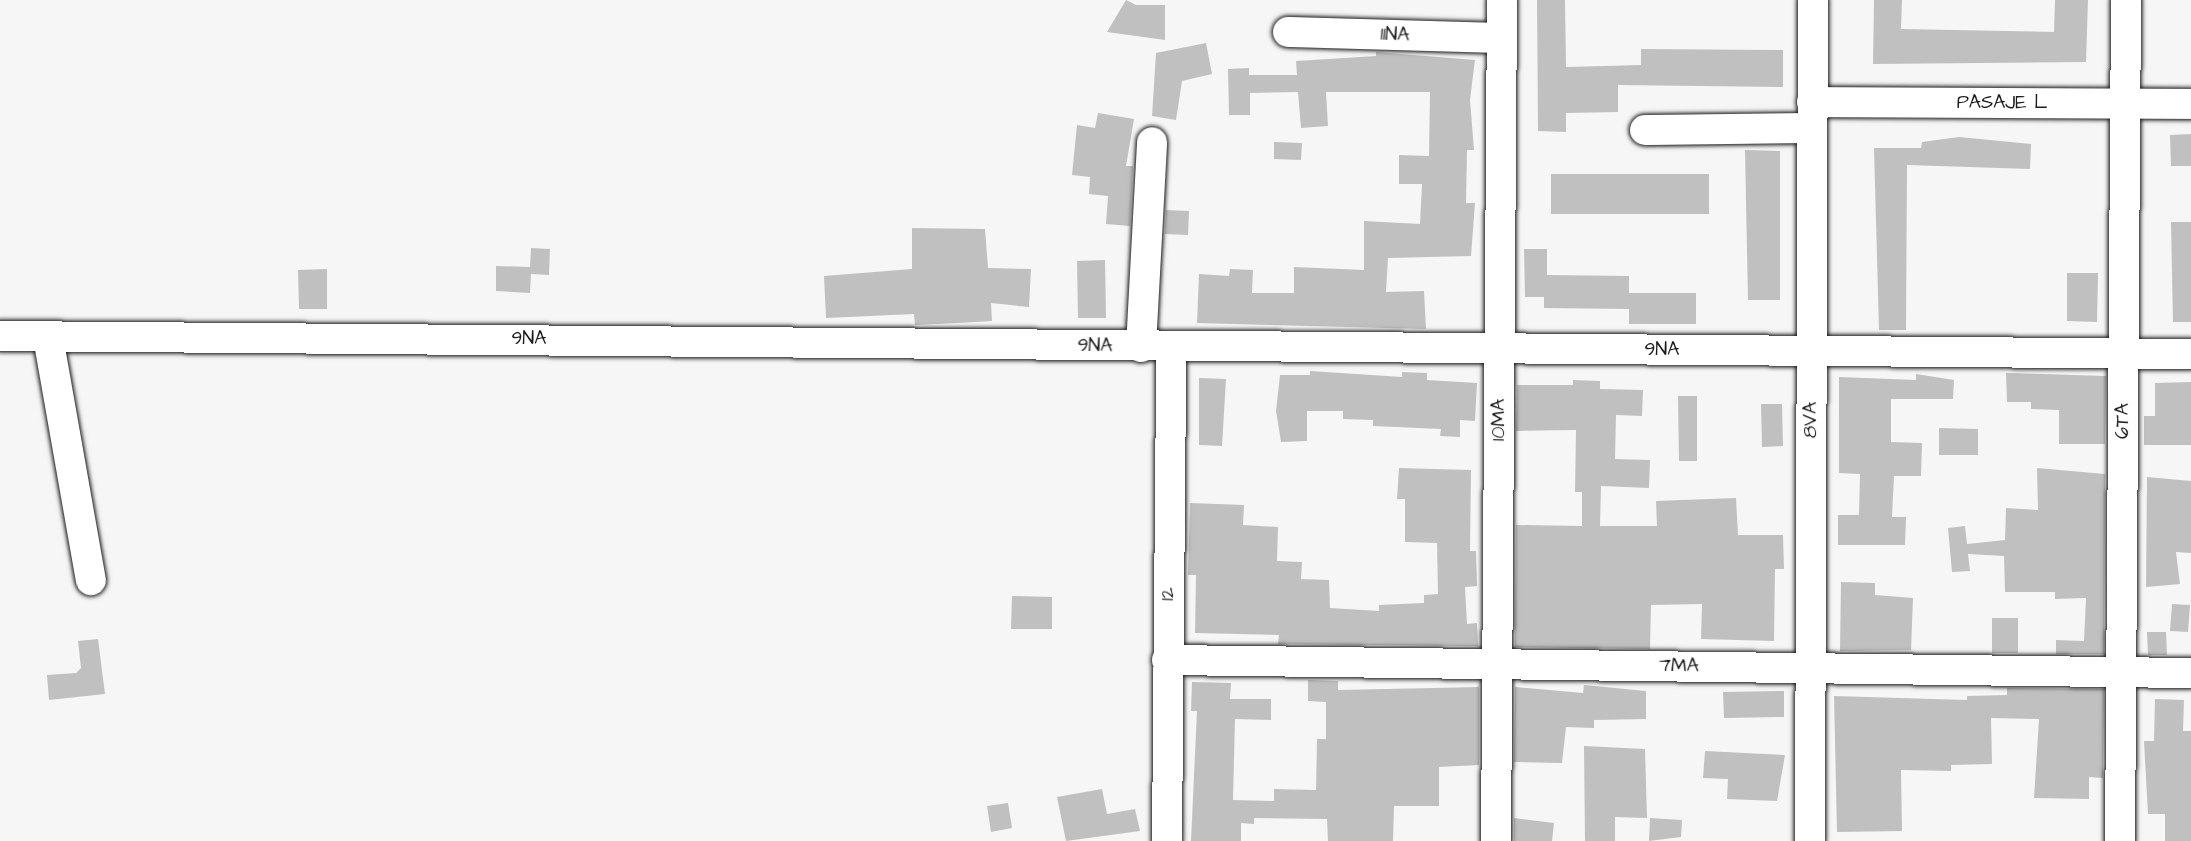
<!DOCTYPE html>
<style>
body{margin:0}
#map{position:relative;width:2191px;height:841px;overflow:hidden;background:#f6f6f6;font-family:"Architects Daughter",sans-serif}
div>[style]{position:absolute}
.building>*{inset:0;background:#c0c0c0}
.roads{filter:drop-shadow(0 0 2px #1c1c1c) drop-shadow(0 0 2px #1c1c1c)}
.minor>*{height:30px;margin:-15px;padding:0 15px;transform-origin:15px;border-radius:15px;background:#fff}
span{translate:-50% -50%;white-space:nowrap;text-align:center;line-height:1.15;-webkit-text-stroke:6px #fff;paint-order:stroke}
.street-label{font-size:19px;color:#1c1c1c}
</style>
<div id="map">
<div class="building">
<i style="clip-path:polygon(1126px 0,1136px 5px,1165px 5px,1165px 40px,1107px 32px)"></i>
<i style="clip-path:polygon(1537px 0,1565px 0,1566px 67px,1641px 65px,1641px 49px,1783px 50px,1783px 87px,1618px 85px,1618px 112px,1566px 113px,1566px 132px,1538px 131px)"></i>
<i style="clip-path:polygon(1874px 0,1902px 0,1901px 29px,2054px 32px,2055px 0,2088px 0,2086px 62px,1873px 64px)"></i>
<i style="clip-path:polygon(1206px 43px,1212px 74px,1182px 81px,1176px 120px,1152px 116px,1156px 53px)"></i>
<i style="clip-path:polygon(1376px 52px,1475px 60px,1470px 100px,1474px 150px,1467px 150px,1466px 203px,1475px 203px,1471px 256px,1388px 258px,1386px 292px,1424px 291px,1426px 329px,1197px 323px,1199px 274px,1229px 276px,1230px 269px,1253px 270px,1252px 293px,1294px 293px,1294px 267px,1364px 270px,1364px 221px,1420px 224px,1422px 184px,1399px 184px,1399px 155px,1429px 156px,1430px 92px,1326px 92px,1328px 126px,1301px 128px,1298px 92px,1250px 93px,1250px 115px,1229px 115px,1228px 69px,1249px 68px,1249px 75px,1297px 75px,1296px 61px,1376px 56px)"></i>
<i style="clip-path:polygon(1098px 113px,1134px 119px,1126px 166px,1133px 166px,1130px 226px,1106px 224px,1108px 196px,1089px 194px,1090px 177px,1072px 175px,1077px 125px,1095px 128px)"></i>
<i style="clip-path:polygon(2191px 134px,2191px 166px,2171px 166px,2170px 135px)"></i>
<i style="clip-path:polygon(1959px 137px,2031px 144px,2030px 169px,1907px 165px,1906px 330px,1879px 330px,1874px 148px,1921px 148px,1922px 142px)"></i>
<i style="clip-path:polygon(1274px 142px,1302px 143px,1301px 160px,1274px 159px)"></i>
<i style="clip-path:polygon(1745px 150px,1780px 151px,1780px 300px,1748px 300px)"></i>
<i style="clip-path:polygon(1551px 174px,1709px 174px,1709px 214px,1551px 214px)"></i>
<i style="clip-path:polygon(1166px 210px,1189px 211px,1188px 235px,1165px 234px)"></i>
<i style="clip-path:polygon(2171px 222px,2191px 222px,2191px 322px,2173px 322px)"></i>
<i style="clip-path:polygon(912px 228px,985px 229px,988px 268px,1031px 269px,1029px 307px,991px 303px,992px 321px,958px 323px,915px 325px,914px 314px,826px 318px,824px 276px,912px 269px)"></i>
<i style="clip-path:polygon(531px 248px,550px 249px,549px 275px,531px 274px,530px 293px,496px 291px,496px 266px,530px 267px)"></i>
<i style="clip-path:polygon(1524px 249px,1547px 249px,1547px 275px,1629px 276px,1629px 293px,1696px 293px,1696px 324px,1629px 324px,1629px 301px,1629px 309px,1544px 308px,1544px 297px,1525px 297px)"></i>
<i style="clip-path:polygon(1105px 260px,1106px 318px,1078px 318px,1077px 261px)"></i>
<i style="clip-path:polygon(327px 269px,327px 309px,299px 309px,298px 270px)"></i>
<i style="clip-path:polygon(2067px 273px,2098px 273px,2097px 322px,2067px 321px)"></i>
<i style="clip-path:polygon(1310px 371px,1402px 377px,1402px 372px,1427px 373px,1427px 380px,1477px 383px,1475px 421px,1460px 420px,1460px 437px,1440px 436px,1441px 429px,1373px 426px,1373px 420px,1343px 419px,1343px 411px,1307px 411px,1307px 441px,1281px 442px,1276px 411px,1280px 375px,1310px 375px)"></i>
<i style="clip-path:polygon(2006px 373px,2106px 376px,2105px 444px,2059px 444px,2059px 410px,2031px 409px,2031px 402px,2007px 402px)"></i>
<i style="clip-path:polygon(1916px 374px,1954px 380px,1953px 399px,1891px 399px,1891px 442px,1922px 443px,1921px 476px,1894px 476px,1892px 517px,1906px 517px,1905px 545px,1838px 545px,1838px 515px,1859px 515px,1860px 474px,1839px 473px,1839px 377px,1916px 380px)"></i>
<i style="clip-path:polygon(1199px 378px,1226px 379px,1222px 446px,1199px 445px)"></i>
<i style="clip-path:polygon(1573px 380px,1600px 381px,1600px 389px,1643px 390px,1642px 416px,1616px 415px,1615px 459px,1650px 460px,1649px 488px,1601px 486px,1600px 526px,1657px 526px,1656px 501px,1736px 498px,1738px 535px,1783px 535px,1784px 569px,1775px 569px,1774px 641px,1701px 639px,1702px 604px,1651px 605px,1650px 649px,1515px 647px,1516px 525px,1582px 526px,1582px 492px,1575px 492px,1576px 430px,1516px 431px,1517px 385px,1573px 385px)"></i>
<i style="clip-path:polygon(2191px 382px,2191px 445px,2144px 445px,2144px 416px,2155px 416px,2155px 383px)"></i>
<i style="clip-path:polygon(1678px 396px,1697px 396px,1697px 461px,1679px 461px)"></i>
<i style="clip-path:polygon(1761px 404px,1782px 404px,1783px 446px,1762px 447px)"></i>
<i style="clip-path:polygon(1939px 428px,1978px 429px,1978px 455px,1939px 455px)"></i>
<i style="clip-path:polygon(1399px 468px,1471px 470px,1470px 551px,1476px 551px,1477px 586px,1465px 587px,1467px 624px,1477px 623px,1478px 646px,1278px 644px,1279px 635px,1195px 633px,1196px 575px,1188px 575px,1190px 503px,1244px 505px,1243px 525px,1278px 527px,1277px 561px,1302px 562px,1301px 579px,1329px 580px,1330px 608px,1379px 611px,1379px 605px,1424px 603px,1424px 595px,1438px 594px,1437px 543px,1405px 542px,1405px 499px,1397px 499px)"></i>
<i style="clip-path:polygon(2037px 468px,2105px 474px,2104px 654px,2056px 654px,2056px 640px,2084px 641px,2086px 598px,2055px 599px,2055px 592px,2005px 592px,2004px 556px,1968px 554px,1970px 571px,1952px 572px,1948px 528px,1965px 526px,1967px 544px,2005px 540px,2006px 508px,2038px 510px)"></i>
<i style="clip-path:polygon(2147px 477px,2191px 481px,2191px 553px,2176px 552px,2180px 584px,2146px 587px)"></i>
<i style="clip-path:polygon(1841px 582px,1875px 583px,1875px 595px,1913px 598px,1911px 650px,1840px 651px)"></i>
<i style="clip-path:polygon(1012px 596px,1052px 597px,1052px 629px,1011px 629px)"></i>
<i style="clip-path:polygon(2172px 604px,2190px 605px,2188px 632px,2170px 631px)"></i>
<i style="clip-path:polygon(1992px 618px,2018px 618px,2018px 653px,1992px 653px)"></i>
<i style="clip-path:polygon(2147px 632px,2166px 632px,2167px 655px,2148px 655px)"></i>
<i style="clip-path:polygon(98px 639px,105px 694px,49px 700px,47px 675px,76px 673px,81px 668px,78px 641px)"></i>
<i style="clip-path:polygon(1308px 680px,1338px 681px,1338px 690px,1479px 687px,1479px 765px,1439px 767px,1439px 806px,1394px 806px,1393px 841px,1328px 841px,1327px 819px,1254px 818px,1254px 824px,1241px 823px,1241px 841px,1191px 841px,1197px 711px,1191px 711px,1192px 682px,1231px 683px,1230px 699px,1271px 699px,1271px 720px,1235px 719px,1233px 800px,1274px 801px,1274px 789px,1316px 790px,1317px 739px,1326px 739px,1326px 702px,1308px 701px)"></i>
<i style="clip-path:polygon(1584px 685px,1646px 691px,1646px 719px,1594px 720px,1594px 728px,1566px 727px,1562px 763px,1514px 762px,1515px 687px,1583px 693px)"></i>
<i style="clip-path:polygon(2007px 688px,2104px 689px,2103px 778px,2089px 777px,2089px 799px,2034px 798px,2039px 719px,1991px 718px,1992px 764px,1951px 765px,1951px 771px,1901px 770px,1902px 831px,1837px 832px,1834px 696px,1967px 700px,1967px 696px,2007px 695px)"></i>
<i style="clip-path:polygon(1784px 691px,1784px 717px,1724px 718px,1723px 692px)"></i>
<i style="clip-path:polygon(2155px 699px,2184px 700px,2183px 731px,2191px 731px,2191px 841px,2165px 841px,2165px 814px,2148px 814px,2144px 741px,2154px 741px)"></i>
<i style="clip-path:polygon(1584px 746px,1645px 749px,1647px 818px,1615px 817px,1615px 841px,1585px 841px)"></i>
<i style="clip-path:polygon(1705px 751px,1785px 755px,1777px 801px,1727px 799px,1728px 779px,1703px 778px)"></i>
<i style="clip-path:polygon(1102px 789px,1107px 814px,1135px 809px,1140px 831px,1066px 841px,1057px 797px)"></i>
<i style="clip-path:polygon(1008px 803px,1012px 828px,991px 832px,987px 806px)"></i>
<i style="clip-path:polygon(1514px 818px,1554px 823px,1552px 841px,1514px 841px)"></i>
<i style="clip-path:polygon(1650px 818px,1682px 820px,1681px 837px,1649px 841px)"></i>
</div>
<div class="roads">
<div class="minor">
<i style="left:1288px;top:32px;width:214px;rotate:1.6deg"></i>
<i style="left:1812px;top:102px;width:379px;rotate:0.3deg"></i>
<i style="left:1645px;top:130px;width:167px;rotate:-0.7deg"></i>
<i style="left:0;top:336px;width:2191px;rotate:0.47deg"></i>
<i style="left:48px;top:337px;width:247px;rotate:80deg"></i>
<i style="left:1141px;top:347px;width:205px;rotate:-86.9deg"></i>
<i style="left:1167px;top:660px;width:1024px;rotate:0.73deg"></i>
<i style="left:1167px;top:841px;width:494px;rotate:-89.5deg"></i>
<i style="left:1496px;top:841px;width:841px;rotate:-89.59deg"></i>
<i style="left:1810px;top:841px;width:841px;rotate:-89.8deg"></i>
<i style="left:2120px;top:841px;width:841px;rotate:-89.59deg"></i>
</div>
</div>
<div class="street-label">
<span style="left:1395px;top:35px;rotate:2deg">11NA</span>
<span style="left:2002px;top:103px">PASAJE L</span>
<span style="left:529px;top:339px">9NA</span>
<span style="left:1095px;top:346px;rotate:1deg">9NA</span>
<span style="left:1662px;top:350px">9NA</span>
<span style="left:1499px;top:420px;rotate:-90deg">10MA</span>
<span style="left:1811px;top:420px;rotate:-90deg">8VA</span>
<span style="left:2123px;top:421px;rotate:-90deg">6TA</span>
<span style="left:1168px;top:594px;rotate:-89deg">12</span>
<span style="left:1679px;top:666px;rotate:1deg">7MA</span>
</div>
</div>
